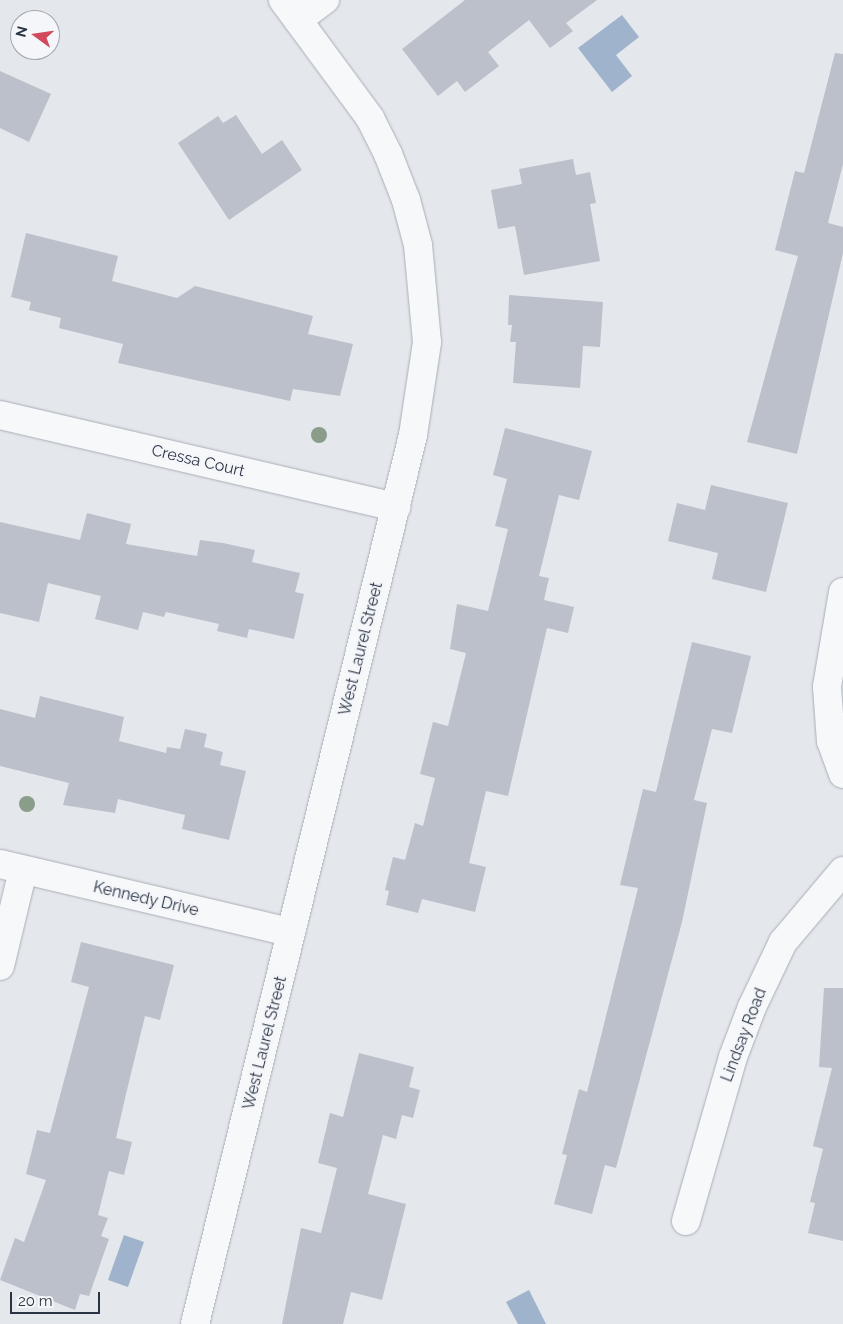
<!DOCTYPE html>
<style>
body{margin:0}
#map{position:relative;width:843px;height:1324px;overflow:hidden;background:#e4e7ec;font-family:Raleway,sans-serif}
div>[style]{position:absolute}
.water>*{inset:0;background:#9fb4cc}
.building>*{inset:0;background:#bbc0ca}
.roads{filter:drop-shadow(0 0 1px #a9aeb7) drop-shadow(0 0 1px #a9aeb7)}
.minor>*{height:28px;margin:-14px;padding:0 14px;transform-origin:14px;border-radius:14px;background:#f7f8fa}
.trees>*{width:16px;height:16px;margin:-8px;border-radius:50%;background:#899d89}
span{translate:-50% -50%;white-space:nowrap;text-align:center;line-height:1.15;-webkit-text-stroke:5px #f4f6f9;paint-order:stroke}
.street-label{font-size:16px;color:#2b3445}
.north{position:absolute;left:10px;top:10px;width:50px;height:50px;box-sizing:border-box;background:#f4f6f9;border:1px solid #a4a8b1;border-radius:50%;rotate:284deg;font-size:14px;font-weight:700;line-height:20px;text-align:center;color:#2b3445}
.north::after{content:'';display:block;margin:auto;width:18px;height:22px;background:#d1495b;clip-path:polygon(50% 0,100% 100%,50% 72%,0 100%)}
.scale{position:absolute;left:10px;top:1292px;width:90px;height:22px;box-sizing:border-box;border:2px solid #2b3445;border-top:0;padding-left:6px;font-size:15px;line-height:18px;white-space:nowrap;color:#2b3445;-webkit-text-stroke:4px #f4f6f9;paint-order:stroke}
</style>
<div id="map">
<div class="water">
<i style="clip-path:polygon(622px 15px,639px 37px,616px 55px,632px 76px,612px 92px,578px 48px)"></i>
<i style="clip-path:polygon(124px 1235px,144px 1242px,128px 1287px,108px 1280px)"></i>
<i style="clip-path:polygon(529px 1290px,546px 1324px,518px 1324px,506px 1302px)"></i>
</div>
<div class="building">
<i style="clip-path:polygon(465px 0,597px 0,566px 23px,573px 31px,550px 48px,529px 20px,488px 52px,499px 66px,465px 92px,457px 81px,438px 96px,402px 49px)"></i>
<i style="clip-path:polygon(835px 53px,843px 54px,843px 164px,828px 223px,843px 227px,843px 253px,797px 454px,747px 442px,798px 256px,775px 250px,795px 171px,804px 173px)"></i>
<i style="clip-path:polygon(0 71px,51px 94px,29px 142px,0 128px)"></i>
<i style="clip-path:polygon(236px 115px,262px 154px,282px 140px,302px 170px,229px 220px,178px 143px,218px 116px,223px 123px)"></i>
<i style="clip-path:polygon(573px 159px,576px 175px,590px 172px,596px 203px,590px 204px,600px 261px,524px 275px,515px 226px,498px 229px,491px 190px,522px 184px,519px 169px)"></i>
<i style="clip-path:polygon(26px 233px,118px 256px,112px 281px,177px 298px,195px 286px,313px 316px,308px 334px,353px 344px,340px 396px,293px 389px,290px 401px,118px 363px,123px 344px,59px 328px,61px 318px,29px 310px,31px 302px,11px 297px)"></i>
<i style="clip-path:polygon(509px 295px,603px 302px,600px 347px,583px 346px,580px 388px,513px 383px,516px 342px,510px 342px,512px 325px,508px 325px)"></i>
<i style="clip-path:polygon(505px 428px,592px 451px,579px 500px,559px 495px,539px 576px,549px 578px,544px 600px,574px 607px,568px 633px,547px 628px,508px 796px,486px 791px,469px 863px,486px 867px,475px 912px,422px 899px,418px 913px,386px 905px,389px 891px,385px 890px,393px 857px,405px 860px,415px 823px,423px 826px,435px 778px,420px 774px,433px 722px,448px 726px,466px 653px,450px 649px,457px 604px,488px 611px,508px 529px,495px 526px,507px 479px,493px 475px)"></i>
<i style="clip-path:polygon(711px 485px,788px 503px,766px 592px,712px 579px,718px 553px,668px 541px,677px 503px,705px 510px)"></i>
<i style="clip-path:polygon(87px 513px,131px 524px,126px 544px,197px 556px,200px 540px,223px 543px,255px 550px,252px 562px,300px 573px,295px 592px,304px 594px,294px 639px,249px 629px,247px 638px,217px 631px,219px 624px,166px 612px,164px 617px,143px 612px,138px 630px,95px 619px,101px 596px,48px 583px,39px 622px,0 613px,0 522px,80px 540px)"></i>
<i style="clip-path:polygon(692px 642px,751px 656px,732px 733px,712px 729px,694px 800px,707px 803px,682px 922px,616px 1168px,605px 1165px,592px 1214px,554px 1204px,567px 1155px,562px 1154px,579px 1089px,587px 1092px,638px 888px,620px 885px,643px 789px,656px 792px)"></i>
<i style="clip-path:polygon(40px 696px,124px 717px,119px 741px,166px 753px,167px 747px,180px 749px,185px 729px,207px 734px,204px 747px,223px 752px,220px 765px,246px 771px,229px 840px,182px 829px,185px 815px,118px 799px,115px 813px,63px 805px,69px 783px,0 766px,0 709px,35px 718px)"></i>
<i style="clip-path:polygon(81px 942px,174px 965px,160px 1020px,145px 1016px,126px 1094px,116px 1138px,132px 1142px,124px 1175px,109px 1171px,98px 1215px,108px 1218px,101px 1236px,109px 1239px,89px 1296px,80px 1294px,75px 1310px,0 1280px,15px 1238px,24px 1242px,46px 1180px,26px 1174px,37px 1130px,50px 1133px,89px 987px,71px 982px)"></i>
<i style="clip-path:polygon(824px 988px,843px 988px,843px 1241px,808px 1233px,815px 1203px,810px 1202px,823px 1149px,813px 1146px,832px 1068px,819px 1067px)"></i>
<i style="clip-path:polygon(359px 1053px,414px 1067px,409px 1087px,420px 1090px,413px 1118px,402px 1115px,396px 1139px,383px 1135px,368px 1194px,406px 1204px,382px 1300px,351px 1292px,343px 1324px,282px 1324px,301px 1228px,321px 1233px,337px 1168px,318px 1163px,330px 1113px,343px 1117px)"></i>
</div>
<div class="roads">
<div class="minor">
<i style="left:298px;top:20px;width:34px;rotate:-37deg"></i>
<i style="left:0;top:415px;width:407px;rotate:13.1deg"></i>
<i style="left:843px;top:592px;width:96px;rotate:99.6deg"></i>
<i style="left:827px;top:687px;width:54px;rotate:85.8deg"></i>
<i style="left:831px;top:741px;width:35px;rotate:70deg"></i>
<i style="left:0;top:864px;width:299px;rotate:13.2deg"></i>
<i style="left:0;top:966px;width:99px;rotate:-76.5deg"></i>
<i style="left:686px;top:1221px;width:171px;rotate:-74deg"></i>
<i style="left:733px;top:1057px;width:53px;rotate:-69.2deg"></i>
<i style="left:752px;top:1007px;width:72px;rotate:-64.5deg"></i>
<i style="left:783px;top:942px;width:93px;rotate:-49.8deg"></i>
<i style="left:195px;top:1324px;width:915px;rotate:-76.22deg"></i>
<i style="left:413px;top:435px;width:94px;rotate:-81.4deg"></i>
<i style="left:427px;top:342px;width:97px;rotate:-95.3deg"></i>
<i style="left:418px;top:245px;width:47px;rotate:-104.9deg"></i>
<i style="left:406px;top:200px;width:49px;rotate:-111.4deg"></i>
<i style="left:388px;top:154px;width:40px;rotate:-116.6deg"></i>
<i style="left:370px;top:118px;width:147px;rotate:-126.4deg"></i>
</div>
</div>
<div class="trees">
<i style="left:319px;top:435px"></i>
<i style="left:27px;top:804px"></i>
</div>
<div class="street-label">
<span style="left:198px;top:461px;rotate:13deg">Cressa Court</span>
<span style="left:361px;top:649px;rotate:-76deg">West Laurel Street</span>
<span style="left:146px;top:899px;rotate:13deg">Kennedy Drive</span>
<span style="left:744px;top:1035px;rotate:-69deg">Lindsay Road</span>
<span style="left:265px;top:1043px;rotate:-76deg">West Laurel Street</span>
</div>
<div class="north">N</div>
<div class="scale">20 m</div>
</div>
